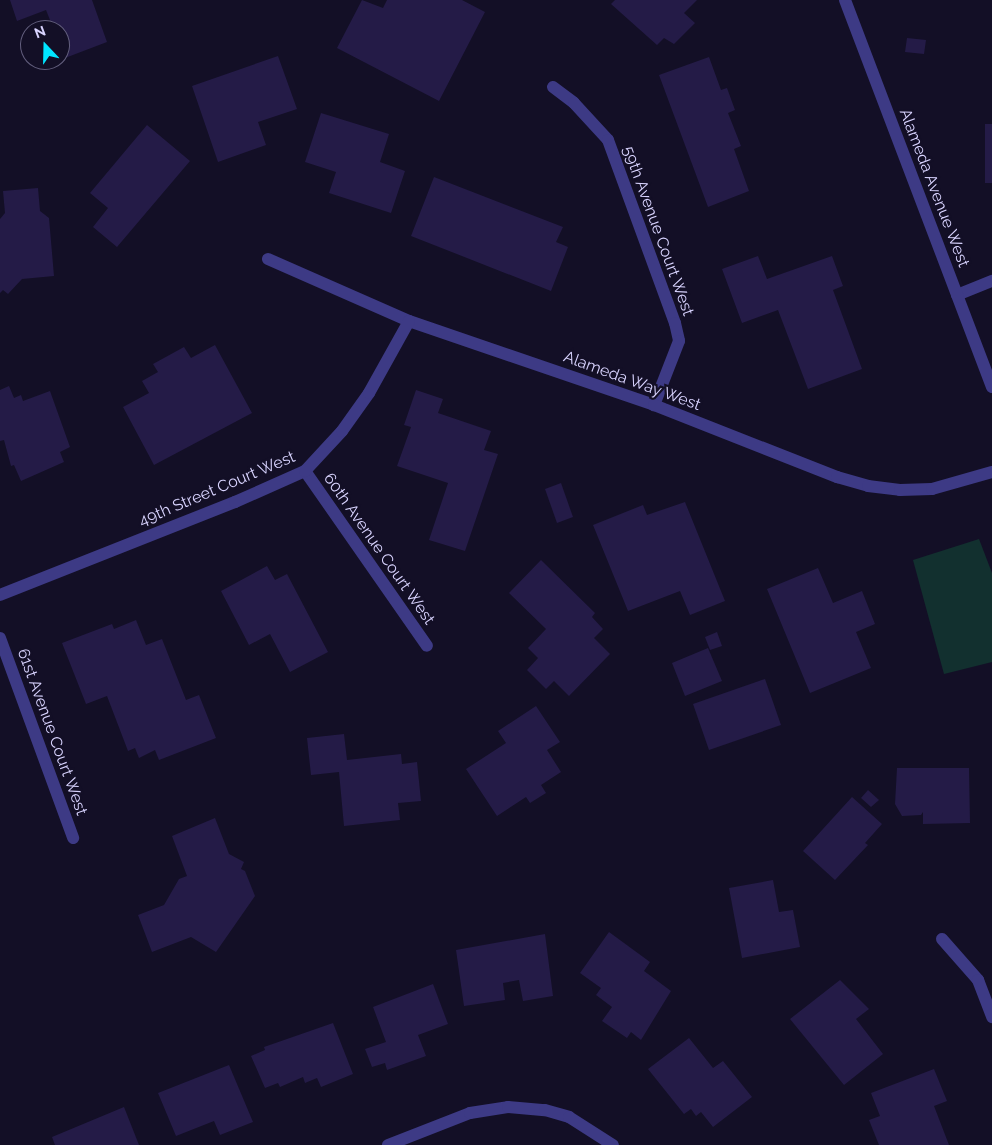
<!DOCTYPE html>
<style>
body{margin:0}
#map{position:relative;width:992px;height:1145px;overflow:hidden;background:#130f26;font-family:Raleway,sans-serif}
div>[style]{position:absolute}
.green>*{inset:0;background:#12302f}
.building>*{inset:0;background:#241b47}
.minor>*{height:12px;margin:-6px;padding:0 6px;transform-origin:6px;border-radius:6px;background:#3d3a85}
.tertiary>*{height:12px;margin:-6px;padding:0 6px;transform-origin:6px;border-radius:6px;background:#3d3a85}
span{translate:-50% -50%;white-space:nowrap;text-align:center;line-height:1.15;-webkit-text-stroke:4.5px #130f26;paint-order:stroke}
.street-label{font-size:16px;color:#d9d4ff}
.north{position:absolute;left:20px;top:20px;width:50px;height:50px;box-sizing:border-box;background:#130f26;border:1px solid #625e7d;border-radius:50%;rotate:339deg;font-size:14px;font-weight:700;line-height:20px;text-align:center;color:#d9d4ff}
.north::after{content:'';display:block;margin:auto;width:18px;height:22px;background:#00e5ff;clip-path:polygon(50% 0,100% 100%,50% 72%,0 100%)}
</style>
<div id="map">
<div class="green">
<i style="clip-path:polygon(979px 539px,992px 573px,992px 662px,944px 674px,913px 560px)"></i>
</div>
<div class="building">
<i style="clip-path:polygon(10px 0,92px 0,107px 42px,65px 58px,60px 46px,60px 30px,54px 30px,46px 10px,17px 21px)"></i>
<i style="clip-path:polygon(362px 0,383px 8px,387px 0,462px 0,485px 12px,439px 101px,337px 48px)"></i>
<i style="clip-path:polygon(615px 0,697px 0,684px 13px,695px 23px,674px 44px,664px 38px,657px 45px,611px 4px)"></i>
<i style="clip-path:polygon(907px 38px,926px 40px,924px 54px,905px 52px)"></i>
<i style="clip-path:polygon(278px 56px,297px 109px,258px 122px,266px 145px,218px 162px,192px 86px)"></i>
<i style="clip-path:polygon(709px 57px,721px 90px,727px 88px,735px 110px,728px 113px,741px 146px,734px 149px,749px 191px,708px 207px,659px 75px)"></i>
<i style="clip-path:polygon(321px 113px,389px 134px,380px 162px,405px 171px,391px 213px,329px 193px,336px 172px,305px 162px)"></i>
<i style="clip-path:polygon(985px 124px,992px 124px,992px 183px,985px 183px)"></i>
<i style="clip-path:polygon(147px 125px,190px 161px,117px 247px,93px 227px,108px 208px,90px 193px)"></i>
<i style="clip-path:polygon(434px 177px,563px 227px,556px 242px,568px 247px,551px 291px,411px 236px)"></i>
<i style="clip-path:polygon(38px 188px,40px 211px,49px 218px,54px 276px,22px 279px,8px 294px,3px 290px,0 293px,0 219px,5px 213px,3px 191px)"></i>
<i style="clip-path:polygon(758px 256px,767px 279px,832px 256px,843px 286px,833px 290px,862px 369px,808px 389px,778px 310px,742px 323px,722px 269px)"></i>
<i style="clip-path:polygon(215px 345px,252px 413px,154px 465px,123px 407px,149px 393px,142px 381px,158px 372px,153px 364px,184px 347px,191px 358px)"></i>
<i style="clip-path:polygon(9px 386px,14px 398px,21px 395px,23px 401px,50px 391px,70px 447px,60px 452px,64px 462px,21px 481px,14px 465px,11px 466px,4px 440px,0 441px,0 390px)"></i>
<i style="clip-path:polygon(416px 390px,443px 399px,438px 413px,491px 431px,484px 450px,498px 454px,465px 551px,429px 540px,448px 483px,397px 466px,411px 427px,404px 425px)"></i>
<i style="clip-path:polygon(561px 483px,573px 517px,557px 523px,545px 489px)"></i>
<i style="clip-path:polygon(685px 502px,725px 601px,690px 615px,680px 591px,628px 611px,593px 525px,643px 505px,647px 515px)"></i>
<i style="clip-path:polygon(541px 560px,595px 613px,592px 617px,603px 629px,594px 638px,610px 654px,569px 696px,554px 681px,546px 689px,527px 670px,538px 658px,528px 648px,546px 629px,509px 593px)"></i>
<i style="clip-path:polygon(267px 566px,275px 580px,287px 574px,328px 652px,290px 672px,270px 634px,249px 645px,221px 591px)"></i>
<i style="clip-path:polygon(818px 568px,833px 603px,862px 591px,875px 624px,856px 632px,871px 668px,810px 693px,767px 589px)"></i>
<i style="clip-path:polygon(136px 620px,146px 645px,162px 639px,186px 700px,199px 695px,216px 738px,159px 760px,155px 750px,139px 758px,135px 748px,128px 751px,107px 696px,86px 704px,62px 643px,112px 624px,114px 629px)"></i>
<i style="clip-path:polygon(717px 632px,722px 646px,710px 650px,705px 637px)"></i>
<i style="clip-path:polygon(708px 648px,722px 681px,685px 696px,672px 663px)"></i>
<i style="clip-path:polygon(765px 679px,781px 725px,709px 750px,693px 704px)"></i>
<i style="clip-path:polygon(536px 706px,560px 742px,547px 750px,561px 772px,541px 785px,546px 793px,530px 803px,526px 797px,497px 816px,466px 769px,506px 743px,498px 731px)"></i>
<i style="clip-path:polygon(344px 734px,347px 760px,401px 754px,402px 764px,417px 762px,421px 801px,398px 803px,400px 820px,344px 826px,339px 772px,311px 775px,307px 738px)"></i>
<i style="clip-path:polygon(897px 768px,969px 768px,970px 823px,923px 824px,923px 812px,921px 815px,902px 816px,895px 804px)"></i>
<i style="clip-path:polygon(868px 790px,879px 800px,871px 807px,861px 798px)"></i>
<i style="clip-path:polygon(852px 797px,882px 824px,865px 843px,868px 845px,835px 880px,803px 851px)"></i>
<i style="clip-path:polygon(215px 818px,229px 854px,244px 862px,241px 869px,245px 871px,255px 896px,216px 952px,191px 937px,152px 952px,138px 915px,164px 905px,179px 879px,187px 876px,172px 836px)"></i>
<i style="clip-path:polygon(773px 880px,779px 912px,793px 910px,800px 947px,742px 958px,729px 888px)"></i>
<i style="clip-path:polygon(609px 932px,650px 962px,644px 971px,671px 991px,641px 1040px,631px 1032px,627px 1038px,602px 1021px,612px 1007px,596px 995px,601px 988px,580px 973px)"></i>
<i style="clip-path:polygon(545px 934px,553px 996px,523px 1001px,519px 980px,503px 983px,505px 1000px,464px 1006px,456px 950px)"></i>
<i style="clip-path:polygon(840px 980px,869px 1009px,856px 1019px,883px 1054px,844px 1085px,790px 1019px)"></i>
<i style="clip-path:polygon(433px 984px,448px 1024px,418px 1035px,426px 1056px,387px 1070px,385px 1063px,372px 1067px,365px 1049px,386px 1042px,373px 1007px)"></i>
<i style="clip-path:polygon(333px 1023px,353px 1074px,321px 1087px,317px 1078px,305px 1083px,303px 1077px,280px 1087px,278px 1083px,265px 1088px,251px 1056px,265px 1050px,264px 1047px)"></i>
<i style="clip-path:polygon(689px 1038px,713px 1068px,723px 1061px,752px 1097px,713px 1127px,701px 1112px,696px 1116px,691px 1109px,684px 1114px,648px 1069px)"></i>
<i style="clip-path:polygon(229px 1065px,253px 1122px,220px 1135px,214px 1121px,176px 1136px,158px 1093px)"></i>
<i style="clip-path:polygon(934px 1069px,947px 1101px,934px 1106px,949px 1145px,879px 1145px,869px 1120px,880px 1116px,871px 1093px)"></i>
<i style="clip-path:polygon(124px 1107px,139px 1145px,55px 1145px,52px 1137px)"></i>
</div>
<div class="minor">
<i style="left:553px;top:87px;width:26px;rotate:37deg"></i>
<i style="left:574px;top:103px;width:50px;rotate:47.4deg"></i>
<i style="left:608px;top:140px;width:195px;rotate:69.9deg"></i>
<i style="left:675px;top:323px;width:18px;rotate:77deg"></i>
<i style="left:679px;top:341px;width:69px;rotate:111.3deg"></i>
<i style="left:268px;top:259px;width:154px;rotate:23.7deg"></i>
<i style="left:409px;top:321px;width:259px;rotate:18.9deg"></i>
<i style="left:654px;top:405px;width:197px;rotate:21.5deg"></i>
<i style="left:837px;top:477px;width:32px;rotate:16deg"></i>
<i style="left:868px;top:486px;width:32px;rotate:7deg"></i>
<i style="left:900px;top:490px;width:32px;rotate:-2deg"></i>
<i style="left:932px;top:489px;width:62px;rotate:-15.8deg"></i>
<i style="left:957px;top:295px;width:38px;rotate:-22deg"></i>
<i style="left:305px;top:471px;width:213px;rotate:55.1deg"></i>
<i style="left:0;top:595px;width:253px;rotate:-21.6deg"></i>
<i style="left:235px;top:502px;width:77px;rotate:-23.9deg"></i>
<i style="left:305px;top:471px;width:54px;rotate:-47.2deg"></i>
<i style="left:342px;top:431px;width:47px;rotate:-54.6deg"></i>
<i style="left:369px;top:393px;width:82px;rotate:-60.9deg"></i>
<i style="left:0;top:638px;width:213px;rotate:69.9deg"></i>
<i style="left:942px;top:939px;width:55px;rotate:48.7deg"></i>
<i style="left:978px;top:980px;width:40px;rotate:69deg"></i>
<i style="left:388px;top:1145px;width:88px;rotate:-21.3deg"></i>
<i style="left:470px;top:1113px;width:38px;rotate:-9deg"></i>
<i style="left:508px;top:1107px;width:37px;rotate:5deg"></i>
<i style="left:545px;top:1110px;width:25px;rotate:16deg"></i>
<i style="left:569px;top:1117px;width:52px;rotate:32.5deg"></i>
</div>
<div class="tertiary">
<i style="left:845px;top:0;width:414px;rotate:69.2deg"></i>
</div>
<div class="street-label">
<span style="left:934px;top:188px;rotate:69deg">Alameda Avenue West</span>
<span style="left:658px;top:231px;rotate:70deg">59th Avenue Court West</span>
<span style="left:632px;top:381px;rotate:20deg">Alameda Way West</span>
<span style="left:217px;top:489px;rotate:-23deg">49th Street Court West</span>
<span style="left:379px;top:549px;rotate:55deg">60th Avenue Court West</span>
<span style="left:52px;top:732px;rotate:70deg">61st Avenue Court West</span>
</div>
<div class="north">N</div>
</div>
